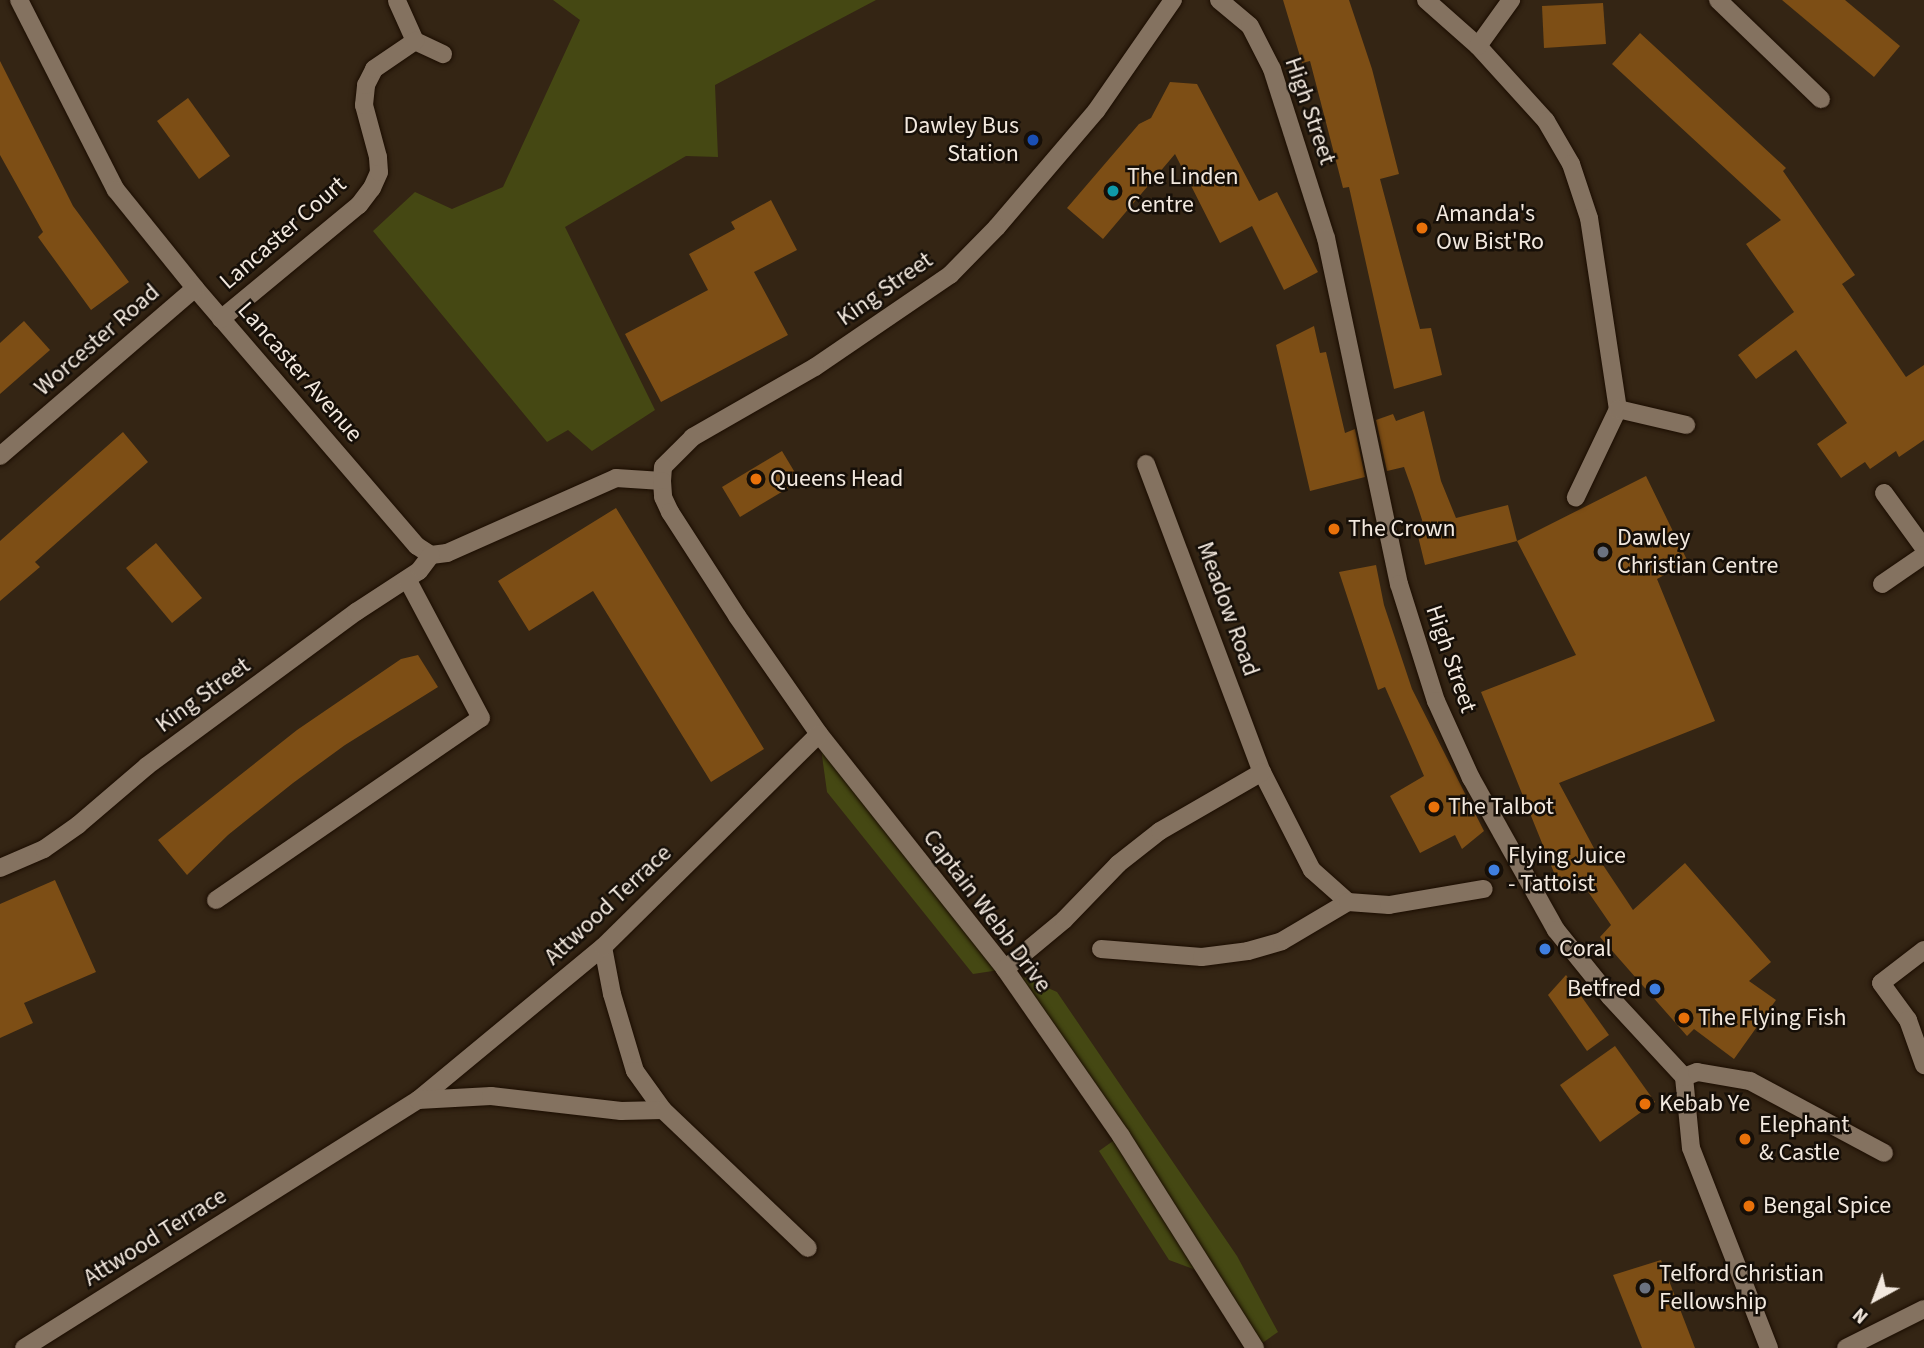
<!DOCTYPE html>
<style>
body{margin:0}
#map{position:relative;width:1924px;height:1348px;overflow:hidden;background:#342514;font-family:"Source Sans 3",sans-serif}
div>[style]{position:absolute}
.green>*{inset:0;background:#454813}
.building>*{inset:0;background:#7d4e15}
.roads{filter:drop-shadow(0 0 2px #1b0d01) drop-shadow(0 0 2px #1b0d01)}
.minor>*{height:18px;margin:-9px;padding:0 9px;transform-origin:9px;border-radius:9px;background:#847260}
.dots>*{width:19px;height:19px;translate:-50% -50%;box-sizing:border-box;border:4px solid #160f08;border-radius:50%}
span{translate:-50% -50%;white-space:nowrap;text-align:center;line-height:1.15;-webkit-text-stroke:5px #160f08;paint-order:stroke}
.street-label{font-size:24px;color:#f2e8de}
.poi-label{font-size:24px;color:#f2e8de}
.right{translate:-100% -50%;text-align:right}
.left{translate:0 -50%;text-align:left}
.north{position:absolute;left:1840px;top:1264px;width:70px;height:70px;-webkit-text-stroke:5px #160f08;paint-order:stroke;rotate:221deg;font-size:19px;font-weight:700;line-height:28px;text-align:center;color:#f2e8de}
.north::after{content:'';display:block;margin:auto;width:24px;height:32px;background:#f2e8de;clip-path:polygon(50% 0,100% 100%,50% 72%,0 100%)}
</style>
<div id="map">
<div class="green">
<i style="clip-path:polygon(553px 0,876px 0,715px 85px,718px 157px,686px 156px,565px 227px,655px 410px,592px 451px,568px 430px,547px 442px,373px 231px,415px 192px,452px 209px,503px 187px,580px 20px)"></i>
<i style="clip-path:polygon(819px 734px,1005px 969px,1057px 992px,1237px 1256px,1278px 1332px,1255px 1348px,1212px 1276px,1169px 1260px,1099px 1151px,1120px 1136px,1006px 969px,973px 974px,827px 792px)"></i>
</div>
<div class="building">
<i style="clip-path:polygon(1283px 0,1349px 0,1372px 69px,1399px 174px,1380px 179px,1420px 329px,1431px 328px,1442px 375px,1394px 389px,1349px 187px,1343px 188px,1310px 61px,1302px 63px)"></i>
<i style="clip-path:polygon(1782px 0,1845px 0,1900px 46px,1874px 77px)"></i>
<i style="clip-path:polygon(1603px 3px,1606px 44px,1544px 48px,1542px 6px)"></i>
<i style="clip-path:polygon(1640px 33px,1786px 168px,1783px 171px,1855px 275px,1842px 284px,1906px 377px,1924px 365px,1924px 440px,1899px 457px,1896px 451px,1870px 469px,1865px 462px,1841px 478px,1817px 444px,1847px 423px,1796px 350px,1756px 379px,1738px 355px,1794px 312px,1746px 244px,1781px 220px,1612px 64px)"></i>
<i style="clip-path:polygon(0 61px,73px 206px,129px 282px,91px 310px,38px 237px,43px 232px,0 155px)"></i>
<i style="clip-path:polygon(1170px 82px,1197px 84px,1259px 201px,1277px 192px,1318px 272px,1284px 290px,1252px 226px,1220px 243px,1175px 154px,1103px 239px,1067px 208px,1139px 124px,1151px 118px)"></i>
<i style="clip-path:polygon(188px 98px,230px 156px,199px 179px,157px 121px)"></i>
<i style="clip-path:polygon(771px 200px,797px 250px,754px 272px,788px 335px,661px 402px,625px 334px,708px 290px,689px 254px,735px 229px,731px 222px)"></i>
<i style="clip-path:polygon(24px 321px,50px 350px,0 394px,0 343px)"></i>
<i style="clip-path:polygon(1314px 326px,1320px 353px,1326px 352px,1345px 433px,1355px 429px,1365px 477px,1310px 491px,1276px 345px)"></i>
<i style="clip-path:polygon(1424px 411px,1441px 481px,1456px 518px,1508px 505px,1517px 541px,1425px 565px,1416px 528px,1424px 526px,1413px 492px,1404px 467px,1387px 471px,1376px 420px,1393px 414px,1396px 421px)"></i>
<i style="clip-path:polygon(123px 432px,148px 462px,35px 562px,40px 567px,0 601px,0 541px)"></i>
<i style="clip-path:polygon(782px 451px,800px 481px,740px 517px,722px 487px)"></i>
<i style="clip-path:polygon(1646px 476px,1688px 562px,1657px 579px,1715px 721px,1559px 783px,1603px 865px,1633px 910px,1685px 863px,1771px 962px,1749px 981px,1776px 1000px,1734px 1059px,1694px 1029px,1687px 1036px,1600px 937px,1611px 925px,1580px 880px,1561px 890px,1481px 692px,1576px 655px,1517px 541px)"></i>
<i style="clip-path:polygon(616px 508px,764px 749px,711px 782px,593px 591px,529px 631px,498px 581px)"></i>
<i style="clip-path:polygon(156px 543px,202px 598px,172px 623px,126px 568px)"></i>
<i style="clip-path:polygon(1376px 565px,1384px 605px,1412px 689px,1484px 831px,1462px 849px,1455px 835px,1420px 853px,1390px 796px,1424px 776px,1385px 687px,1378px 690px,1339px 572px)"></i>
<i style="clip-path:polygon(418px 655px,438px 687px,345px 745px,293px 783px,228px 835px,187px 875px,158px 840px,297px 730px,401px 659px)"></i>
<i style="clip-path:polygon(55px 880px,96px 972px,24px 1003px,33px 1023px,0 1038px,0 904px)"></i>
<i style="clip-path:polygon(1566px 975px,1609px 1035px,1587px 1051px,1548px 995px)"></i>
<i style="clip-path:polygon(1615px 1046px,1655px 1102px,1600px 1142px,1560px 1085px)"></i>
<i style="clip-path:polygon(1661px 1260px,1695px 1348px,1642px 1348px,1613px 1275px)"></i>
</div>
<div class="roads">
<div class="minor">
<i style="left:19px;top:0;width:213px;rotate:63deg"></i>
<i style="left:116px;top:190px;width:126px;rotate:51.1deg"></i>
<i style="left:195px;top:288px;width:340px;rotate:49.3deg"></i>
<i style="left:417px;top:546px;width:17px;rotate:33deg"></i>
<i style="left:431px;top:555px;width:16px;rotate:-7deg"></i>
<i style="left:447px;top:553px;width:185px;rotate:-23.9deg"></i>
<i style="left:616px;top:478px;width:46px;rotate:3.7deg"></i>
<i style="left:1173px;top:0;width:135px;rotate:124.7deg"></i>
<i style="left:1096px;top:111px;width:153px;rotate:130.5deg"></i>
<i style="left:997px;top:227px;width:67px;rotate:134.4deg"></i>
<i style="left:950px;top:275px;width:163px;rotate:145.7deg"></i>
<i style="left:815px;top:367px;width:141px;rotate:150.2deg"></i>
<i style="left:693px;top:437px;width:42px;rotate:135deg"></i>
<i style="left:663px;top:467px;width:14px;rotate:94deg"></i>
<i style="left:662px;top:481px;width:16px;rotate:86deg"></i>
<i style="left:663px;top:497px;width:17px;rotate:65deg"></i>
<i style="left:670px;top:512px;width:124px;rotate:57.2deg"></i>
<i style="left:737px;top:616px;width:144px;rotate:55.2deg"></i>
<i style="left:819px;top:734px;width:300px;rotate:51.6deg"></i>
<i style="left:1005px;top:969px;width:203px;rotate:55.2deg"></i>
<i style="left:1121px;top:1136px;width:251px;rotate:57.7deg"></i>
<i style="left:1219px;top:0;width:40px;rotate:40deg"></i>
<i style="left:1250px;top:26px;width:48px;rotate:62.9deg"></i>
<i style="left:1272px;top:69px;width:177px;rotate:72.3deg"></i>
<i style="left:1326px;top:238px;width:354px;rotate:78.1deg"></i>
<i style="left:1399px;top:584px;width:123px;rotate:72.5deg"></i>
<i style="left:1436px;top:701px;width:85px;rotate:65.6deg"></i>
<i style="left:1471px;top:778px;width:174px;rotate:60.8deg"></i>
<i style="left:1556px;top:930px;width:86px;rotate:51.1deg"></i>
<i style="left:1610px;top:997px;width:109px;rotate:47.2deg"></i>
<i style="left:1426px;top:0;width:69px;rotate:41.5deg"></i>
<i style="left:1478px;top:46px;width:101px;rotate:47.8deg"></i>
<i style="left:1546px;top:121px;width:50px;rotate:59.8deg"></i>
<i style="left:1571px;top:164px;width:57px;rotate:71.6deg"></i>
<i style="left:1589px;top:218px;width:193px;rotate:81.4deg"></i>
<i style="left:1618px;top:409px;width:98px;rotate:115.5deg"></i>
<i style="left:1718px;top:0;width:143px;rotate:43.9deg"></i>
<i style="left:397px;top:1px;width:44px;rotate:65.8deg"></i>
<i style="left:415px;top:41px;width:31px;rotate:25deg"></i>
<i style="left:1478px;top:46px;width:57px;rotate:-54.3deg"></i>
<i style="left:221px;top:319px;width:179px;rotate:-39.6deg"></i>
<i style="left:359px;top:205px;width:21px;rotate:-53deg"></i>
<i style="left:372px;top:188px;width:17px;rotate:-66deg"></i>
<i style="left:379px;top:172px;width:15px;rotate:-94deg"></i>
<i style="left:378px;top:157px;width:54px;rotate:-105.1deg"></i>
<i style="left:364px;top:105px;width:20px;rotate:-84deg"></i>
<i style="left:366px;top:85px;width:18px;rotate:-63deg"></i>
<i style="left:374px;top:69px;width:50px;rotate:-34.3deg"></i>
<i style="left:1618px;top:409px;width:70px;rotate:13.2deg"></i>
<i style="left:0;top:456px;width:257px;rotate:-40.7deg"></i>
<i style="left:1146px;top:464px;width:329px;rotate:69.4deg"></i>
<i style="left:1262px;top:772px;width:110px;rotate:63deg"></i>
<i style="left:1312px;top:870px;width:48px;rotate:41.6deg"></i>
<i style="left:1884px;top:493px;width:68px;rotate:54deg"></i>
<i style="left:1882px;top:584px;width:51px;rotate:-34.6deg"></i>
<i style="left:0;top:868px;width:48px;rotate:-23.4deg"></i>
<i style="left:44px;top:849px;width:42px;rotate:-35.2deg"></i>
<i style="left:78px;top:825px;width:91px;rotate:-40.5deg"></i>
<i style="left:147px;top:766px;width:260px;rotate:-36.4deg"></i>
<i style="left:356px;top:612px;width:75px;rotate:-33.1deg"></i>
<i style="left:419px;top:571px;width:20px;rotate:-53deg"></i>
<i style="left:216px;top:900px;width:321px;rotate:-34.5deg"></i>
<i style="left:481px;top:718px;width:157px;rotate:-118deg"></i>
<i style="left:603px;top:947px;width:48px;rotate:79.2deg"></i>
<i style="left:612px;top:994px;width:80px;rotate:73.4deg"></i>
<i style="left:635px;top:1071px;width:48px;rotate:54.3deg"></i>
<i style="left:1101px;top:949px;width:101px;rotate:4.5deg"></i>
<i style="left:1202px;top:957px;width:46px;rotate:-7.4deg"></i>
<i style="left:1248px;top:951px;width:35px;rotate:-16deg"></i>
<i style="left:1282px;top:941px;width:77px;rotate:-30.6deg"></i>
<i style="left:1348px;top:902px;width:41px;rotate:4.2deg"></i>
<i style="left:1389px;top:905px;width:96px;rotate:-9.6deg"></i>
<i style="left:1924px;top:950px;width:54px;rotate:142.5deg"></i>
<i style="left:1881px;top:983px;width:46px;rotate:53.9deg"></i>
<i style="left:1908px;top:1020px;width:48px;rotate:70.4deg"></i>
<i style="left:1005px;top:969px;width:77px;rotate:-39.7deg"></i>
<i style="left:1064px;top:920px;width:78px;rotate:-46deg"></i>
<i style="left:1118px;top:864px;width:53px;rotate:-38.2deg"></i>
<i style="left:1160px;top:831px;width:118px;rotate:-30deg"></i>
<i style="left:1684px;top:1077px;width:71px;rotate:84.4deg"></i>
<i style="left:1691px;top:1148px;width:215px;rotate:68.7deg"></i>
<i style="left:1684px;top:1077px;width:14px;rotate:-21deg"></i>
<i style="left:1697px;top:1072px;width:54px;rotate:9.6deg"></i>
<i style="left:1750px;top:1081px;width:152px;rotate:28.2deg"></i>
<i style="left:418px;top:1100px;width:240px;rotate:-39.6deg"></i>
<i style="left:603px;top:947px;width:303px;rotate:-44.6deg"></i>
<i style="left:24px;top:1348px;width:466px;rotate:-32.2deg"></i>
<i style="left:418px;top:1100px;width:73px;rotate:-3.1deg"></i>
<i style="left:491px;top:1096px;width:131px;rotate:6.6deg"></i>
<i style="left:621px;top:1111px;width:42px;rotate:-1.4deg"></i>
<i style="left:663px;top:1110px;width:200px;rotate:43.6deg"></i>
<i style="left:1846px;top:1348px;width:87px;rotate:-26.6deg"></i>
</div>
</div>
<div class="dots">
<i style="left:1033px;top:140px;background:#1a4fb4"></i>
<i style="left:1113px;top:191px;background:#0f9aa8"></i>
<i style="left:1422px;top:228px;background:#e8710a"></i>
<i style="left:756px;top:479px;background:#e8710a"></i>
<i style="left:1334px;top:529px;background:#e8710a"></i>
<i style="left:1603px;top:552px;background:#6b7280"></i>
<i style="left:1434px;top:807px;background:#e8710a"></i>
<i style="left:1494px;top:870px;background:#3f7fe0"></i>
<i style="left:1545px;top:949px;background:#3f7fe0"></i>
<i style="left:1655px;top:989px;background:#3f7fe0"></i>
<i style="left:1684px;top:1018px;background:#e8710a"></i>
<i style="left:1645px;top:1104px;background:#e8710a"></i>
<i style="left:1745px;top:1139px;background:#e8710a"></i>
<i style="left:1749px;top:1206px;background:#e8710a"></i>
<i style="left:1645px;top:1288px;background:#6b7280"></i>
</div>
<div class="street-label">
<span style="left:1310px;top:111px;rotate:71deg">High Street</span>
<span style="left:283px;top:233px;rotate:-41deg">Lancaster Court</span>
<span style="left:885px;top:289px;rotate:-35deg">King Street</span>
<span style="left:97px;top:340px;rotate:-41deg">Worcester Road</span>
<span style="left:300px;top:372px;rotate:49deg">Lancaster Avenue</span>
<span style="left:1228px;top:609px;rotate:70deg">Meadow Road</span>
<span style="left:1451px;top:659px;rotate:71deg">High Street</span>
<span style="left:203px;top:695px;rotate:-36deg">King Street</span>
<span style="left:608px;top:905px;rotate:-43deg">Attwood Terrace</span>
<span style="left:987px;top:911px;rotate:53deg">Captain Webb Drive</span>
<span style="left:155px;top:1237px;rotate:-32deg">Attwood Terrace</span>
</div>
<div class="poi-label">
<span class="right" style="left:1019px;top:140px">Dawley Bus<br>Station</span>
<span class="left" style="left:1127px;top:191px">The Linden<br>Centre</span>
<span class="left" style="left:1436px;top:228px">Amanda's<br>Ow Bist'Ro</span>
<span class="left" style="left:770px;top:479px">Queens Head</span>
<span class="left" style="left:1348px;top:529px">The Crown</span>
<span class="left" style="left:1617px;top:552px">Dawley<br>Christian Centre</span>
<span class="left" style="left:1448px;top:807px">The Talbot</span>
<span class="left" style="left:1508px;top:870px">Flying Juice<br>- Tattoist</span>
<span class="left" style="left:1559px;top:949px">Coral</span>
<span class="right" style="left:1641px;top:989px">Betfred</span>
<span class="left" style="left:1698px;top:1018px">The Flying Fish</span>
<span class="left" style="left:1659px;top:1104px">Kebab Ye</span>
<span class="left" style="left:1759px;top:1139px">Elephant<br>&amp; Castle</span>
<span class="left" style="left:1763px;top:1206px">Bengal Spice</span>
<span class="left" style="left:1659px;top:1288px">Telford Christian<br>Fellowship</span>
</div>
<div class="north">N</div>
</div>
